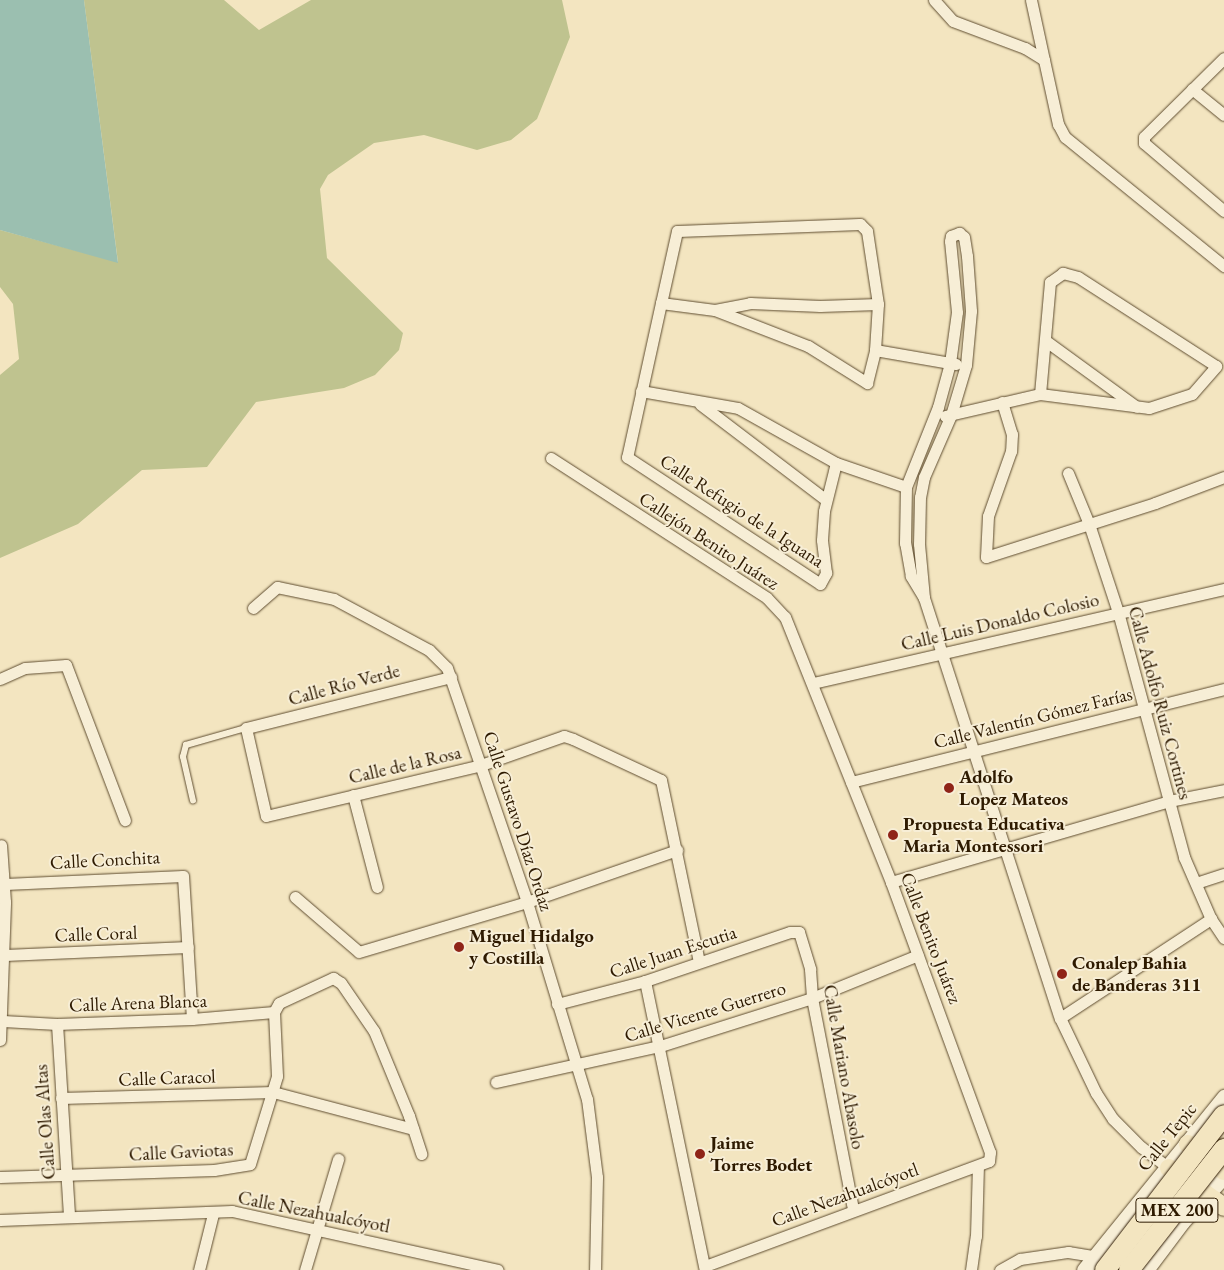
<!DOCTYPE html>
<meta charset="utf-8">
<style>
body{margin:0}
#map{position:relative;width:1224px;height:1270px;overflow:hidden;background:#f3e5c0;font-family:"EB Garamond",serif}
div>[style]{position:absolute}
.green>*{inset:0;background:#bfc38f}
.water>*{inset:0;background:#9bbfb0}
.roads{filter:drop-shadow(0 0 1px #5f4d30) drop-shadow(0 0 1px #5f4d30)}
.lane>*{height:5.5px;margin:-2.75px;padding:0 2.75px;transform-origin:2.75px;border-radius:2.75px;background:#f7eed6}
.street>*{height:11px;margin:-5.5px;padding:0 5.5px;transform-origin:5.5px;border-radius:5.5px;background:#f7eed6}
.secondary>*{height:15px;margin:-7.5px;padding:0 7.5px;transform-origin:7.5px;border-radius:7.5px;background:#f7eed6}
.primary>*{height:18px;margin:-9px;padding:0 9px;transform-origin:9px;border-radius:9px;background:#f3e5c0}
.bridges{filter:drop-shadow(0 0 1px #2e1a00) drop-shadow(0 0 1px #2e1a00)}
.highway-bridge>*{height:20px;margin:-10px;padding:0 10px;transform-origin:10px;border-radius:10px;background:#f3e5c0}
.dots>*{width:14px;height:14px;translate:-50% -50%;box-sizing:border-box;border:2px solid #f7eed6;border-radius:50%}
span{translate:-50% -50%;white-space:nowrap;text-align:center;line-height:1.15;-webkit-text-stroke:4px #f7eed6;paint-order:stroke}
.shield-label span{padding:1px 4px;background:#f7eed6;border:1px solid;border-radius:4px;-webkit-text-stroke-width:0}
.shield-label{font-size:18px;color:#2e1a00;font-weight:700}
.street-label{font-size:19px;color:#2e1a00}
.poi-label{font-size:19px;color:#2e1a00;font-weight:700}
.left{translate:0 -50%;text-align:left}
</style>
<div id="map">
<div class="green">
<i style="clip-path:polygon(84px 0,224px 0,259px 30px,311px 0,562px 0,570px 37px,537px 119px,511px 140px,477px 150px,424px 135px,374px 143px,328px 175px,320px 189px,327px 258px,403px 333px,399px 350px,375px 375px,344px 388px,256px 402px,207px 467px,142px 470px,78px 524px,0 558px,0 375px,19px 359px,13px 304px,0 287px,0 230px,118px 262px)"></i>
</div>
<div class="water">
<i style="clip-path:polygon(0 0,84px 0,118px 263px,0 230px)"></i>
</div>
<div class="roads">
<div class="lane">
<i style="left:193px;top:801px;width:45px;rotate:-102.8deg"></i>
<i style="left:183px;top:757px;width:12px;rotate:-76deg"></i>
<i style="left:186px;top:745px;width:62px;rotate:-15.8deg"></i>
</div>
<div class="street">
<i style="left:934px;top:0;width:28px;rotate:48deg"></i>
<i style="left:953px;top:21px;width:77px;rotate:20.6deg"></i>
<i style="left:1025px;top:48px;width:22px;rotate:32deg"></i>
<i style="left:1044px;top:60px;width:66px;rotate:77.7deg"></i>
<i style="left:1058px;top:124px;width:15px;rotate:62deg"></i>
<i style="left:1065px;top:137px;width:205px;rotate:39.1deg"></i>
<i style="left:1031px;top:0;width:61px;rotate:77.8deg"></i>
<i style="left:1224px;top:58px;width:112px;rotate:135.4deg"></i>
<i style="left:1144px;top:137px;width:6px;rotate:90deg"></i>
<i style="left:1144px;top:143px;width:105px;rotate:40.4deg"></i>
<i style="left:1192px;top:89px;width:41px;rotate:39.1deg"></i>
<i style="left:661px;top:303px;width:54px;rotate:7.4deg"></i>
<i style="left:715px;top:310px;width:100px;rotate:21.2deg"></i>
<i style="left:808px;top:346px;width:70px;rotate:32.1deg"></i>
<i style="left:867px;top:383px;width:34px;rotate:-76deg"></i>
<i style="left:875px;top:350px;width:46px;rotate:-86.3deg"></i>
<i style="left:878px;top:304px;width:74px;rotate:-98.6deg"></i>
<i style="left:867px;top:231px;width:10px;rotate:-135deg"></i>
<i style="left:860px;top:224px;width:183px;rotate:177.8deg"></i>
<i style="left:677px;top:231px;width:74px;rotate:102.5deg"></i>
<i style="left:661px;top:303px;width:158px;rotate:102.4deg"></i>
<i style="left:627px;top:457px;width:231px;rotate:33.3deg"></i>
<i style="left:820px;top:584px;width:13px;rotate:-61deg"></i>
<i style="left:826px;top:573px;width:33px;rotate:-97deg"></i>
<i style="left:822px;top:540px;width:29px;rotate:-86deg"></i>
<i style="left:824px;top:511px;width:49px;rotate:-76deg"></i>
<i style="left:715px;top:310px;width:36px;rotate:-11deg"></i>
<i style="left:750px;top:303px;width:70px;rotate:2.5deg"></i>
<i style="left:820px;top:306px;width:58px;rotate:-2deg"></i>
<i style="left:1046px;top:341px;width:112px;rotate:36deg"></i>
<i style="left:875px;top:350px;width:82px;rotate:9.8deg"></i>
<i style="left:641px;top:391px;width:98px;rotate:9.9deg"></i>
<i style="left:738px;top:408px;width:112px;rotate:29.3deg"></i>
<i style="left:836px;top:463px;width:74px;rotate:18.9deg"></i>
<i style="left:1002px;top:402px;width:34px;rotate:73deg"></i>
<i style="left:1012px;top:434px;width:17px;rotate:93deg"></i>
<i style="left:1011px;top:451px;width:69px;rotate:109.5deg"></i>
<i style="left:988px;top:516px;width:41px;rotate:92.8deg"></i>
<i style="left:986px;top:557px;width:177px;rotate:-17.7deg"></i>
<i style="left:1155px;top:503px;width:74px;rotate:-20.6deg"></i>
<i style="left:700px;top:404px;width:158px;rotate:37.3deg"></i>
<i style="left:945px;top:416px;width:98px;rotate:-13deg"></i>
<i style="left:1040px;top:394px;width:110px;rotate:7.3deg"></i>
<i style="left:1149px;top:408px;width:45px;rotate:-18deg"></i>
<i style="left:1192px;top:394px;width:37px;rotate:-49deg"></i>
<i style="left:1216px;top:366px;width:164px;rotate:-147.2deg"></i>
<i style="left:1078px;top:277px;width:16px;rotate:-165deg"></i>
<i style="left:1063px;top:273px;width:16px;rotate:145deg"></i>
<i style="left:1050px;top:282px;width:112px;rotate:95.1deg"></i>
<i style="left:551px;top:458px;width:257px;rotate:32.9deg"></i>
<i style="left:767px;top:598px;width:26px;rotate:47deg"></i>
<i style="left:785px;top:617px;width:285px;rotate:68.2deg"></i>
<i style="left:891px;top:882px;width:288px;rotate:69.9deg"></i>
<i style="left:990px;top:1152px;width:9px;rotate:96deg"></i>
<i style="left:989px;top:1161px;width:303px;rotate:159.7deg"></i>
<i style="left:1068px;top:473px;width:55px;rotate:67.6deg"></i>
<i style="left:1089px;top:524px;width:93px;rotate:71.8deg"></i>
<i style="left:1118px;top:612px;width:254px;rotate:74.9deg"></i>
<i style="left:1184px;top:857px;width:68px;rotate:66.5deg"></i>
<i style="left:1211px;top:919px;width:23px;rotate:56deg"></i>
<i style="left:924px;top:598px;width:26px;rotate:-121deg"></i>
<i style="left:911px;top:576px;width:34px;rotate:-100deg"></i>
<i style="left:905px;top:543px;width:56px;rotate:-89deg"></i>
<i style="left:906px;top:487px;width:86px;rotate:-68.2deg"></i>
<i style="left:938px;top:407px;width:46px;rotate:-74.7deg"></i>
<i style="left:950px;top:363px;width:51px;rotate:-82.2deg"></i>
<i style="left:957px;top:312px;width:71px;rotate:-95.6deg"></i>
<i style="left:950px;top:241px;width:5px;rotate:-79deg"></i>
<i style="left:951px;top:236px;width:9px;rotate:-21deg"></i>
<i style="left:959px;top:233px;width:6px;rotate:39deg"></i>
<i style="left:964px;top:237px;width:19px;rotate:81deg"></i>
<i style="left:967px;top:256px;width:55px;rotate:85.8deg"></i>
<i style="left:971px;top:311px;width:54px;rotate:95.3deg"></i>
<i style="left:966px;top:365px;width:52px;rotate:106.7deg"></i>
<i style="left:951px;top:415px;width:68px;rotate:113.5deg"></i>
<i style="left:924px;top:477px;width:20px;rotate:101deg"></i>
<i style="left:920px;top:497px;width:47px;rotate:91.2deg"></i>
<i style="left:919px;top:544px;width:54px;rotate:84.7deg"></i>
<i style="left:924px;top:598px;width:441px;rotate:72.1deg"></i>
<i style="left:1060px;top:1018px;width:83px;rotate:64.4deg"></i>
<i style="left:1096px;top:1093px;width:31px;rotate:57deg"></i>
<i style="left:1113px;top:1119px;width:40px;rotate:45deg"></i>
<i style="left:1141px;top:1147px;width:35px;rotate:37deg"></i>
<i style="left:253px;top:608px;width:32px;rotate:-41deg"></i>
<i style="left:277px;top:587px;width:58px;rotate:11.9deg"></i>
<i style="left:334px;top:599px;width:108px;rotate:28.2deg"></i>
<i style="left:429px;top:650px;width:25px;rotate:45deg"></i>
<i style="left:447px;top:668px;width:247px;rotate:71.1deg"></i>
<i style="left:527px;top:902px;width:206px;rotate:73.1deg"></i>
<i style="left:587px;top:1099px;width:79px;rotate:82.7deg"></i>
<i style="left:597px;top:1177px;width:93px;rotate:91.2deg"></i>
<i style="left:451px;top:677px;width:211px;rotate:166deg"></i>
<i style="left:246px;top:728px;width:90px;rotate:77.2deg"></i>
<i style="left:266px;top:816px;width:221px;rotate:-13.3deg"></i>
<i style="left:481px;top:765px;width:88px;rotate:-19.3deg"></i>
<i style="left:564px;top:736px;width:9px;rotate:18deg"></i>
<i style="left:573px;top:739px;width:97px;rotate:25deg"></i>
<i style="left:661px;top:780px;width:186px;rotate:78.2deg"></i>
<i style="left:0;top:679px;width:27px;rotate:-24deg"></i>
<i style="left:25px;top:668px;width:41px;rotate:-4.2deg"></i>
<i style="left:66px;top:665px;width:166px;rotate:69.2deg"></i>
<i style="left:813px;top:683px;width:422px;rotate:-12.9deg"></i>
<i style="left:851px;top:782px;width:384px;rotate:-14deg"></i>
<i style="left:353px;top:795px;width:95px;rotate:75.4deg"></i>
<i style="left:891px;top:882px;width:290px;rotate:-16.2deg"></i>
<i style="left:1169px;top:801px;width:56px;rotate:-11.3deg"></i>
<i style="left:1196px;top:883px;width:29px;rotate:-18deg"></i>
<i style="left:5px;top:884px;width:178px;rotate:-2.6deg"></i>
<i style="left:183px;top:876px;width:143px;rotate:86.4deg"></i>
<i style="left:295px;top:897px;width:84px;rotate:40.7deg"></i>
<i style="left:359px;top:952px;width:175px;rotate:-16.6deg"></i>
<i style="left:527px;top:902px;width:159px;rotate:-19.1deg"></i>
<i style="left:5px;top:955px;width:183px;rotate:-2.5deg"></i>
<i style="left:645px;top:981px;width:295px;rotate:78.3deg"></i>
<i style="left:557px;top:1004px;width:91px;rotate:-14.6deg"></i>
<i style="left:645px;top:981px;width:153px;rotate:-18.7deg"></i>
<i style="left:790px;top:932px;width:9px"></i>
<i style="left:799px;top:932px;width:39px;rotate:73deg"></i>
<i style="left:810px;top:969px;width:29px;rotate:86deg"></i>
<i style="left:812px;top:998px;width:215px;rotate:79deg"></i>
<i style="left:1060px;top:1018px;width:181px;rotate:-33.3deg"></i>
<i style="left:3px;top:1021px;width:54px;rotate:3.2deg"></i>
<i style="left:57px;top:1024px;width:135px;rotate:-2.1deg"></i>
<i style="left:192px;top:1019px;width:82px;rotate:-4.9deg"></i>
<i style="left:57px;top:1024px;width:193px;rotate:86.4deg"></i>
<i style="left:0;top:1040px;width:138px;rotate:-87.9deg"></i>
<i style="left:5px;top:902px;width:57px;rotate:-94deg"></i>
<i style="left:496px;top:1082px;width:168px;rotate:-12.4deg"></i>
<i style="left:660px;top:1046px;width:159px;rotate:-17.5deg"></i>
<i style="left:812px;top:998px;width:114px;rotate:-22.1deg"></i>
<i style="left:61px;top:1098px;width:212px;rotate:-1.6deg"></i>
<i style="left:273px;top:1092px;width:145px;rotate:14.8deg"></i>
<i style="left:0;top:1177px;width:214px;rotate:-1.9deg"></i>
<i style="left:214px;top:1170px;width:36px;rotate:-9deg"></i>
<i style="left:250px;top:1164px;width:92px;rotate:-72.9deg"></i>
<i style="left:277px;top:1076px;width:64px;rotate:-92.7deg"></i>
<i style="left:274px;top:1012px;width:10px;rotate:-61deg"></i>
<i style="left:279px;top:1003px;width:60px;rotate:-24.8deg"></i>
<i style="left:333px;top:978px;width:9px;rotate:32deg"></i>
<i style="left:341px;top:983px;width:58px;rotate:55.5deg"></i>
<i style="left:374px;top:1031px;width:92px;rotate:67.6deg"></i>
<i style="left:409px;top:1116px;width:40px;rotate:72deg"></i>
<i style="left:0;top:1220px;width:232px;rotate:-2.2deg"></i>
<i style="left:232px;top:1211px;width:272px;rotate:12.5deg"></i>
<i style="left:199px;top:1270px;width:58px;rotate:-76deg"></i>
<i style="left:305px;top:1270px;width:116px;rotate:-73.4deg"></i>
<i style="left:971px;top:1270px;width:34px;rotate:-82deg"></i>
<i style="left:976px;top:1236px;width:70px;rotate:-88.4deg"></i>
<i style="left:1000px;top:1270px;width:23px;rotate:-29deg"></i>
<i style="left:1020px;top:1259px;width:49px;rotate:-8.3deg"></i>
<i style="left:1068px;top:1252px;width:26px;rotate:9deg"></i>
</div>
<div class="secondary">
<i style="left:1084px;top:1270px;width:223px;rotate:-51deg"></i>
<i style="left:1146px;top:1270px;width:60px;rotate:-53.1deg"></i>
<i style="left:1182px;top:1222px;width:62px;rotate:-47.6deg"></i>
</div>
<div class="primary">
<i style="left:1188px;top:1144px;width:45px;rotate:36.9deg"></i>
<i style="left:1169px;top:1168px;width:67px;rotate:35.3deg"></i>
</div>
</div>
<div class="bridges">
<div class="highway-bridge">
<i style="left:1105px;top:1270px;width:195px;rotate:-52.5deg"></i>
<i style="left:1129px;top:1270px;width:154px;rotate:-51.9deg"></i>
</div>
</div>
<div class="dots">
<i style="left:949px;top:788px;background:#8f2418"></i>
<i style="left:893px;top:835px;background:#8f2418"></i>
<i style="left:459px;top:947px;background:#8f2418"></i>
<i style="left:1062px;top:974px;background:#8f2418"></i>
<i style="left:700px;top:1154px;background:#8f2418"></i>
</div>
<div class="shield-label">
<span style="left:1177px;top:1210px">MEX 200</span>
</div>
<div class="street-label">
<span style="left:742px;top:511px;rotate:33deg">Calle Refugio de la Iguana</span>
<span style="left:709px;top:541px;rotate:33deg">Callejón Benito Juárez</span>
<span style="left:1000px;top:622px;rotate:-13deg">Calle Luis Donaldo Colosio</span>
<span style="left:344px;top:685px;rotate:-15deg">Calle Río Verde</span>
<span style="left:1160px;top:703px;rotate:75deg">Calle Adolfo Ruiz Cortines</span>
<span style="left:1033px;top:718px;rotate:-14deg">Calle Valentín Gómez Farías</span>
<span style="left:405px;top:765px;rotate:-13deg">Calle de la Rosa</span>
<span style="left:518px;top:821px;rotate:72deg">Calle Gustavo Díaz Ordaz</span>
<span style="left:105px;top:860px;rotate:-3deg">Calle Conchita</span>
<span style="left:96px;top:934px;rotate:-2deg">Calle Coral</span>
<span style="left:931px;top:938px;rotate:69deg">Calle Benito Juárez</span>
<span style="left:673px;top:952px;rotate:-18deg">Calle Juan Escutia</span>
<span style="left:138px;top:1003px;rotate:-2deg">Calle Arena Blanca</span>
<span style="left:705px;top:1012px;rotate:-17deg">Calle Vicente Guerrero</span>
<span style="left:844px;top:1067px;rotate:80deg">Calle Mariano Abasolo</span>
<span style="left:167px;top:1078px;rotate:-2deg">Calle Caracol</span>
<span style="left:45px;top:1122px;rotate:-94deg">Calle Olas Altas</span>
<span style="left:1167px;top:1137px;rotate:-51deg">Calle Tepic</span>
<span style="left:181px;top:1152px;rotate:-3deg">Calle Gaviotas</span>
<span style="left:845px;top:1195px;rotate:-20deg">Calle Nezahualcóyotl</span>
<span style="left:314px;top:1212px;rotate:11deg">Calle Nezahualcóyotl</span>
</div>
<div class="poi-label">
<span class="left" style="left:959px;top:788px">Adolfo<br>Lopez Mateos</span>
<span class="left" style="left:903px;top:835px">Propuesta Educativa<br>Maria Montessori</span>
<span class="left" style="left:469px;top:947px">Miguel Hidalgo<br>y Costilla</span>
<span class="left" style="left:1072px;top:974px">Conalep Bahia<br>de Banderas 311</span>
<span class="left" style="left:710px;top:1154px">Jaime<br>Torres Bodet</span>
</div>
</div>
